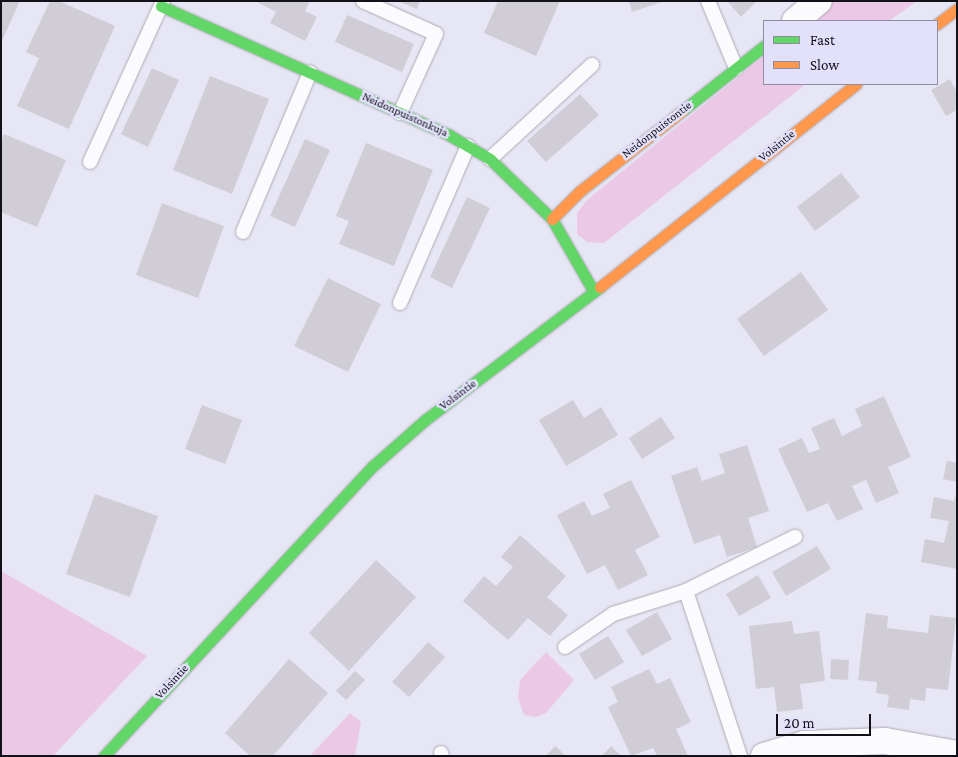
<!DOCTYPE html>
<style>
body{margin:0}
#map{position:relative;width:958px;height:757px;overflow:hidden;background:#e7e6f4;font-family:"Crimson Pro",serif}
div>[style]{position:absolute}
.green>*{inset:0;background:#ecc8e7}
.building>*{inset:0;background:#d0cdd7}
.roads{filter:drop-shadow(0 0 1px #acabb6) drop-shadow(0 0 1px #acabb6)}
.lane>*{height:14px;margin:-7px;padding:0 7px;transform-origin:7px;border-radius:7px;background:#fbfbfd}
.street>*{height:26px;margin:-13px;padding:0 13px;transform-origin:13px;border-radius:13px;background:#fbfbfd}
.fast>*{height:11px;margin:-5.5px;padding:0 5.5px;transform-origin:5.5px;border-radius:5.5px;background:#63d668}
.slow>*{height:11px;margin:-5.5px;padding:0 5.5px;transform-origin:5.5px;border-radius:5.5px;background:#ff974d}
span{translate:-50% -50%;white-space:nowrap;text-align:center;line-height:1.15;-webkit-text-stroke:5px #e2e0fa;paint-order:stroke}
.street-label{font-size:12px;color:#12111a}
.frame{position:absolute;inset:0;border:2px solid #12111a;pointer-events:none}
.legend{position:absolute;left:763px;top:20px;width:175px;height:65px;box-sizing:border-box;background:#e2e0fa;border:1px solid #8f8da0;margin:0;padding:6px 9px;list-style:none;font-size:15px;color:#12111a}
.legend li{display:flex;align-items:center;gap:10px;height:25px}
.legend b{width:25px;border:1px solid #8f8da0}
.scale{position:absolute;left:776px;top:714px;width:95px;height:22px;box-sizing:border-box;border:2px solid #12111a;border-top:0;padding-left:6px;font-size:15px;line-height:18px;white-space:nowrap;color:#12111a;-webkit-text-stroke:4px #e2e0fa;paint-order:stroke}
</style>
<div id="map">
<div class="green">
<i style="clip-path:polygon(831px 1px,917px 1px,889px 21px,806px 21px)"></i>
<i style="clip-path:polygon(764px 56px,764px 84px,806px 84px,604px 243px,587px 242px,577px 234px,577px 213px,587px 200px)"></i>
<i style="clip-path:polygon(1px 571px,147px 656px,53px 756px,1px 756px)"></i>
<i style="clip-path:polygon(546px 652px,574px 680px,546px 713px,536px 717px,524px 715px,518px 698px,520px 680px)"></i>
<i style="clip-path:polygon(350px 713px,361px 722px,355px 756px,310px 756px)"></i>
</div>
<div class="building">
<i style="clip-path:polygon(1px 1px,20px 1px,1px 43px)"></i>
<i style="clip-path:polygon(50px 1px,59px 1px,115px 26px,69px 129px,17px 106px,39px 58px,26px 52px)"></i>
<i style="clip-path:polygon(255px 1px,310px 1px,305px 11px,317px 17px,305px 41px,270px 23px,276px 12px)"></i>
<i style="clip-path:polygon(398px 1px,420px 1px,417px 9px)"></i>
<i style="clip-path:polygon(498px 1px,560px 1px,536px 56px,484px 33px)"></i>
<i style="clip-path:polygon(629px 1px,662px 1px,662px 2px,632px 12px)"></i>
<i style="clip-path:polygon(727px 1px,757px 1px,741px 17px)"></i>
<i style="clip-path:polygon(347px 15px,414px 44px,402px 72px,335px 42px)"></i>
<i style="clip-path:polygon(152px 68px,179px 80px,148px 147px,121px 134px)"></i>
<i style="clip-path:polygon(210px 76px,269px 99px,232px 194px,173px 170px)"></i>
<i style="clip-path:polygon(950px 79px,957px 92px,957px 110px,946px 116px,931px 90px)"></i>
<i style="clip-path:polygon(580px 94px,599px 115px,546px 162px,527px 141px)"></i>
<i style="clip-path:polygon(4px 134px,66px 160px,37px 227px,1px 212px,1px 141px)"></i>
<i style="clip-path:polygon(305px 139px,330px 150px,295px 227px,270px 216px)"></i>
<i style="clip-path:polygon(366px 143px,433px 170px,394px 266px,339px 244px,349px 221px,336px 216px)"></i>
<i style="clip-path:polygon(841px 173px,860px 197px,815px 231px,797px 207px)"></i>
<i style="clip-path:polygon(467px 197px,490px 208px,452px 288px,430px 277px)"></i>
<i style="clip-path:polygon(162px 203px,224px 226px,198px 298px,136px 275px)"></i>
<i style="clip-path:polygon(801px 272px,828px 310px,764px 356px,737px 319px)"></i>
<i style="clip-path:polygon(328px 278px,381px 304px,348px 372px,294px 346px)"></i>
<i style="clip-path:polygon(884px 396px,911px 457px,888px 467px,899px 493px,876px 503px,866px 480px,852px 486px,863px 509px,837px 521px,828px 503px,807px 512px,778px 449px,802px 438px,809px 453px,820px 449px,811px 428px,834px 418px,842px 436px,862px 426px,855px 409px)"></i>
<i style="clip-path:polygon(573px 400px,584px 418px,601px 407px,618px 435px,566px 466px,539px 420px)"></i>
<i style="clip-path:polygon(202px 405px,242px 420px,225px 464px,185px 449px)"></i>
<i style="clip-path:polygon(661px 417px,675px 438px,642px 459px,629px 438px)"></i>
<i style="clip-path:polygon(747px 445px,769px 511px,748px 518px,757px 547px,727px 557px,720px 535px,694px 544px,671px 476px,697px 467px,702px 481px,725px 473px,719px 454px)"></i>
<i style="clip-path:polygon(947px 461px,957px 463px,957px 482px,943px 479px)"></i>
<i style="clip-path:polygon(631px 480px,660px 537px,635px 550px,648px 575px,618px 590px,605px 565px,587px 574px,557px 515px,584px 501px,592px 516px,610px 508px,603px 494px)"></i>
<i style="clip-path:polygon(957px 491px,957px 569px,921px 562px,925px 539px,944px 543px,949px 521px,930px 518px,934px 497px,954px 501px)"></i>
<i style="clip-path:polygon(95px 494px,158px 516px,130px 597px,66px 574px)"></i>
<i style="clip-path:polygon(520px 535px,566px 576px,547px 597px,568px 615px,550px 636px,528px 618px,508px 640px,463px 601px,484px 576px,496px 586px,513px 567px,501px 557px)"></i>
<i style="clip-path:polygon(817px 546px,831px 569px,786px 596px,772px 572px)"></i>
<i style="clip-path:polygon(376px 560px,416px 597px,349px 671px,309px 633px)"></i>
<i style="clip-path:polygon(758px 575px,771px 598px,739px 616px,726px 594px)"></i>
<i style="clip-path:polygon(657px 612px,672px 639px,642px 656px,626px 630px)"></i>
<i style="clip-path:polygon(866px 613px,888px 616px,887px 628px,928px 633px,930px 615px,956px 618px,948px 690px,926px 688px,925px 701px,910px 699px,909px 710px,887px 707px,889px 695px,876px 693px,877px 682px,858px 680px)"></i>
<i style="clip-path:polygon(792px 621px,794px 634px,819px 631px,825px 681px,800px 684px,803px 709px,777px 712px,774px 687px,756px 689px,749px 626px)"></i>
<i style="clip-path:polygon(608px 636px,624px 662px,595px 680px,579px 654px)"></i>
<i style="clip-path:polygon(428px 642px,445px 657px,409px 697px,392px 682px)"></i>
<i style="clip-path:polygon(289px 659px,328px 693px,273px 756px,250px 756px,225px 733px)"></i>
<i style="clip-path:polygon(831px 659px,849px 660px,848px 680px,830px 679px)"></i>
<i style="clip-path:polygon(649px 669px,657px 684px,670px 678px,691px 722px,676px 729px,688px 756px,657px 756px,653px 748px,631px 756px,608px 707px,618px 702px,611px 687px)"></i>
<i style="clip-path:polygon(355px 671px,365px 680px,346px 700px,336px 691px)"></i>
<i style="clip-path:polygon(555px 746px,566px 756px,546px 756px)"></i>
<i style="clip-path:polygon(611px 746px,621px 756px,602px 756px)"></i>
</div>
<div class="roads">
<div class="lane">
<i style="left:363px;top:1px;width:80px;rotate:24.3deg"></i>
<i style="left:436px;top:34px;width:87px;rotate:114.5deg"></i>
<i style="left:708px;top:1px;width:73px;rotate:67.3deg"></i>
<i style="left:490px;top:159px;width:139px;rotate:-42.7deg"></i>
<i style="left:90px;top:162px;width:175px;rotate:-65.6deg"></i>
<i style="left:243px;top:232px;width:173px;rotate:-67.2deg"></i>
<i style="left:400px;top:303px;width:171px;rotate:-66.6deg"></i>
<i style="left:686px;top:591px;width:174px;rotate:71.9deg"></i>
<i style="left:565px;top:647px;width:58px;rotate:-34.5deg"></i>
<i style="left:613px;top:614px;width:77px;rotate:-17.5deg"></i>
<i style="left:686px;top:591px;width:122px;rotate:-26.4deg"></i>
<i style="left:441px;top:753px;width:3px;rotate:72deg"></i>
</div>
<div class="street">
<i style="left:795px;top:21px;width:31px;rotate:-40deg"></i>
<i style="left:764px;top:756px;width:42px;rotate:-16.7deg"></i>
<i style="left:804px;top:744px;width:81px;rotate:-2.1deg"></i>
<i style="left:885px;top:741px;width:73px;rotate:10.2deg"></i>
</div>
<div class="fast">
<i style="left:161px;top:6px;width:316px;rotate:24.1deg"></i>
<i style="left:449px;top:135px;width:48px;rotate:30.3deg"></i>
<i style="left:490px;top:159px;width:86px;rotate:44.1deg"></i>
<i style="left:552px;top:219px;width:84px;rotate:60.1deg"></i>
<i style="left:682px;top:111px;width:105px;rotate:-38.4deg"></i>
<i style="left:104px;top:756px;width:396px;rotate:-47.2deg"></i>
<i style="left:373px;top:466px;width:69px;rotate:-41.5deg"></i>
<i style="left:425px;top:420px;width:220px;rotate:-37.2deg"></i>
</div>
<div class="slow">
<i style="left:937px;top:24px;width:25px;rotate:-37deg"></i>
<i style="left:552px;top:219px;width:40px;rotate:-45deg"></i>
<i style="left:580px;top:191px;width:130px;rotate:-38.1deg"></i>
<i style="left:600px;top:287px;width:327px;rotate:-38.4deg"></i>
</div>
</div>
<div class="street-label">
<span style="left:405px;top:115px;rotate:24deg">Neidonpuistonkuja</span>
<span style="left:657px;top:130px;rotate:-38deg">Neidonpuistontie</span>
<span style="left:777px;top:146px;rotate:-39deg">Volsintie</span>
<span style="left:458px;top:395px;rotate:-37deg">Volsintie</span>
<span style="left:172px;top:682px;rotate:-47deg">Volsintie</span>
</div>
<div class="frame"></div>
<ul class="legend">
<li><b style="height:6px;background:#63d668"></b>Fast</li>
<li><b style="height:6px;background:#ff974d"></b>Slow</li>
</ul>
<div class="scale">20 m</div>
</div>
